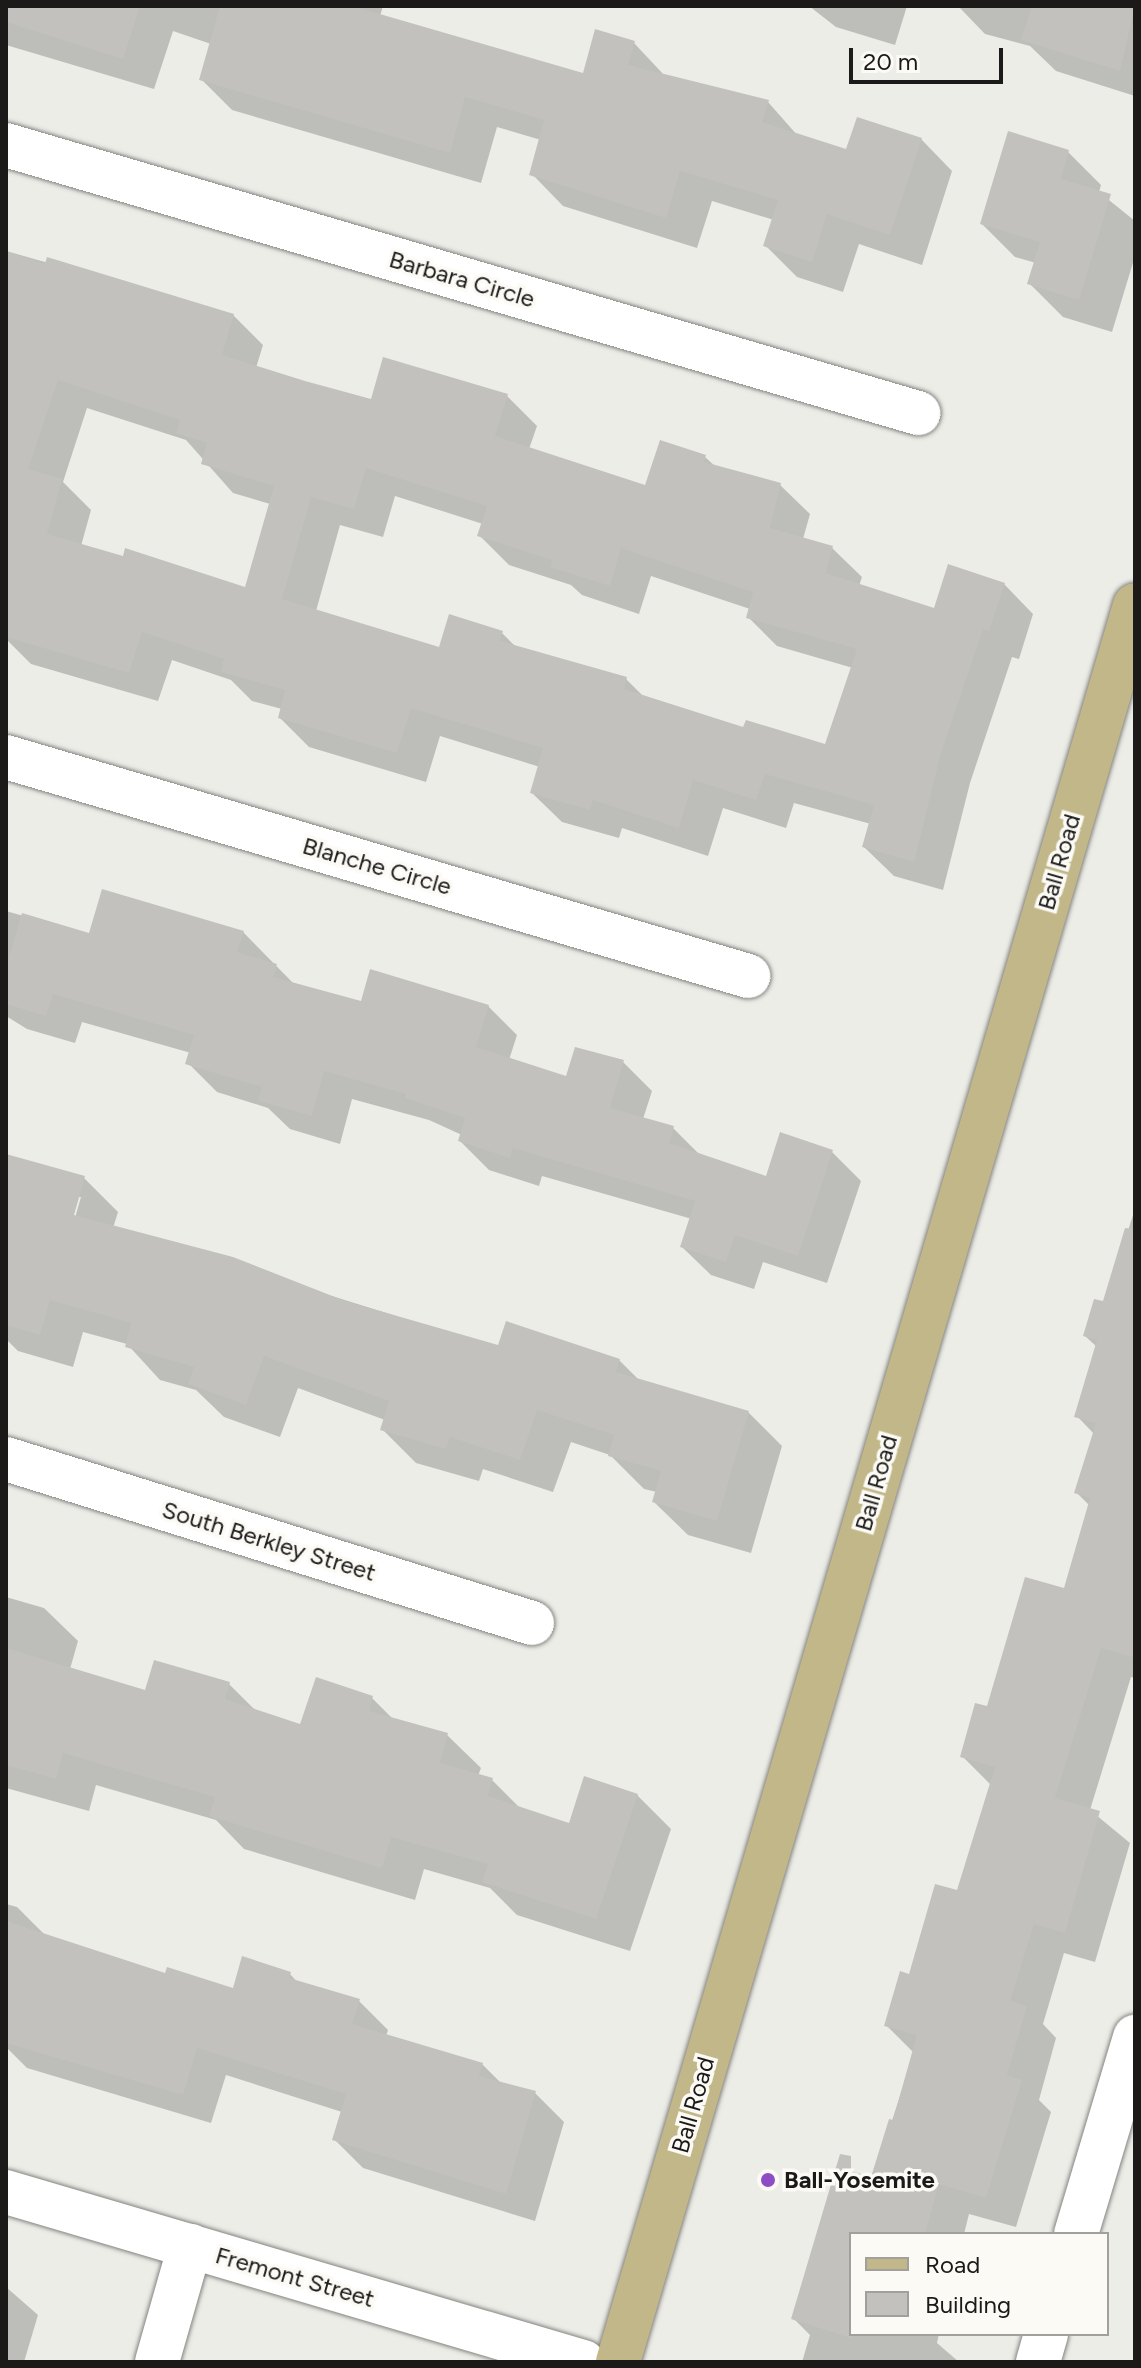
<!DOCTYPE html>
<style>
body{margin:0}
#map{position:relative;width:1141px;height:2368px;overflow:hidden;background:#edede8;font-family:Figtree,sans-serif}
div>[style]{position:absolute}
.shadow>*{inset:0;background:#0003}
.building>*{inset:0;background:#c2c1bd}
.roads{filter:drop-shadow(0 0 2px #858480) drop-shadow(0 0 2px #858480)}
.minor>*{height:44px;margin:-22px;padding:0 22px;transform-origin:22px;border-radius:22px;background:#fff}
.major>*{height:44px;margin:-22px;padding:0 22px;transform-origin:22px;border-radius:22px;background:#c1b789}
.dots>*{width:22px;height:22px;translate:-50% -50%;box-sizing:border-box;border:4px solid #fbfaf5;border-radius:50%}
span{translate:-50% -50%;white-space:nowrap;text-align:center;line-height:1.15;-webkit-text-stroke:7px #fbfaf5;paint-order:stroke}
.street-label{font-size:24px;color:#1b1a19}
.poi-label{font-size:24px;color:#1b1a19;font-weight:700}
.left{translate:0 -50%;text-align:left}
.frame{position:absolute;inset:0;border:8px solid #1b1a19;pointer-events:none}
.legend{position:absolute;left:849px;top:2232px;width:260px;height:104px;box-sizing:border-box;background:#fbfaf5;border:2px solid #a1a09d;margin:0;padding:10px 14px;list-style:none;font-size:24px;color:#1b1a19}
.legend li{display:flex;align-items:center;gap:16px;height:40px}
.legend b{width:40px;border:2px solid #a1a09d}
.scale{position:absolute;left:849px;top:48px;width:154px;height:36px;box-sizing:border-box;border:4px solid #1b1a19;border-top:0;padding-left:10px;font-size:24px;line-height:28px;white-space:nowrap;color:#1b1a19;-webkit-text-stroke:6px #fbfaf5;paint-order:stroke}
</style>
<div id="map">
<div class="shadow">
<i style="clip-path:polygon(6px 6px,383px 6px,380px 16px,584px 76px,634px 43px,665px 76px,768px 102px,798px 136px,847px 152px,921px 139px,952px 171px,922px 265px,859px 244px,843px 292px,797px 277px,766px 246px,774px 220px,712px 201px,697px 248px,563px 206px,532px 174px,541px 140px,497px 127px,481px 183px,232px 110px,201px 79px,211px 44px,173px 31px,154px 89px,6px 45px)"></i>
<i style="clip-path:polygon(809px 6px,907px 6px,895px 45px,836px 27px)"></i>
<i style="clip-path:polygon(958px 6px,1135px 6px,1135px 96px,1056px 71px,1030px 46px,985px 34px)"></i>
<i style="clip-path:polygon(1068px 152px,1101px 185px,1099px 192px,1135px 221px,1135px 256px,1112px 332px,1063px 317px,1029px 283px,1036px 263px,1015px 257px,982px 224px)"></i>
<i style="clip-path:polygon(evenodd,6px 251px,233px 315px,263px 345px,256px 368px,372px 402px,507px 396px,537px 426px,529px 449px,646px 488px,705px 457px,716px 467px,780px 485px,810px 514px,803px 539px,832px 548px,862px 577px,859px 586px,935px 610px,1004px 584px,1033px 614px,1019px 659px,1012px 657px,970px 783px,943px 890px,894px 876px,864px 847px,871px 824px,794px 803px,786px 828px,723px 808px,708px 856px,622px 828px,619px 838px,562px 822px,532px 793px,540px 767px,440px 736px,426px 782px,309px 747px,280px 718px,282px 709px,252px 701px,231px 680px,172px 660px,158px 701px,31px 664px,6px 639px,6px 251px,87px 408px,186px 440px,233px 493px,270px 504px,246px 590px,81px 546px,91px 510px,63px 482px,87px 408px,6px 251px,395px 496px,483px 524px,480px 536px,509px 565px,571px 585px,582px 595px,639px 614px,651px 576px,750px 609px,748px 617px,777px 646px,853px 668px,827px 747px,745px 729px,645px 698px,626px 679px,518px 649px,502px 633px,440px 649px,316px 611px,340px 525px,383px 537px,395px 496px)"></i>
<i style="clip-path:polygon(6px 911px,90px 935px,243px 932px,294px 984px,363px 1003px,488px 1006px,517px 1035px,509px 1060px,567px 1079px,623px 1062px,652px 1091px,643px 1119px,673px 1128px,701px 1156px,767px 1178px,832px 1152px,861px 1181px,827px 1283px,763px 1262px,754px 1289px,711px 1275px,682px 1247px,692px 1219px,542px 1176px,539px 1186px,489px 1170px,460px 1141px,462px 1135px,429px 1120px,352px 1099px,340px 1144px,290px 1129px,268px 1108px,217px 1092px,188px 1063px,191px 1053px,82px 1022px,75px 1043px,27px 1029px,6px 1016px)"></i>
<i style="clip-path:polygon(evenodd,6px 1156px,84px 1178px,118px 1212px,113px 1228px,499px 1348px,619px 1360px,640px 1381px,748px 1412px,782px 1446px,751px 1553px,688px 1535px,654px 1502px,657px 1492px,644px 1489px,610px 1455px,571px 1442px,553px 1492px,483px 1469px,479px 1481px,416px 1463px,382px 1429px,385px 1420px,298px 1388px,280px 1437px,224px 1417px,196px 1390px,160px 1380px,127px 1344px,83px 1332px,73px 1367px,18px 1351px,6px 1339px,6px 1156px,77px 1197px,81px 1197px,73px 1225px,69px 1224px,77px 1197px)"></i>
<i style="clip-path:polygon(1135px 1209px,1135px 1678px,1131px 1677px,1090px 1810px,1130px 1843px,1095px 1962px,1064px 1953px,1043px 2024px,1056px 2038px,1039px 2100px,1051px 2112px,1016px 2227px,969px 2214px,964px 2234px,851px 2234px,851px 2334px,939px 2334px,937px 2343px,959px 2362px,802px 2362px,810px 2335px,794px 2319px,873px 2179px,914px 2053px,886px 2025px,958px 1893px,991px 1785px,962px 1756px,1065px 1590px,1089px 1505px,1076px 1492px,1094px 1434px,1077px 1416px,1097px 1347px,1085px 1336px,1104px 1304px)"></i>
<i style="clip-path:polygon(6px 1597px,44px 1608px,78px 1641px,70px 1669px,146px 1693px,229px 1684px,257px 1712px,301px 1727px,372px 1698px,394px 1720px,447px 1735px,481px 1768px,478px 1776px,492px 1780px,521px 1809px,570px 1825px,637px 1795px,671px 1829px,630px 1951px,517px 1915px,490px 1888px,424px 1869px,415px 1900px,244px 1849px,216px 1820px,96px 1785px,89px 1811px,6px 1788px)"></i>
<i style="clip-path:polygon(6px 1904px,17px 1907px,46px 1936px,167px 1975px,234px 1990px,290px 1974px,299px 1984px,359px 2001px,388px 2030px,386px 2036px,482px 2064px,502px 2084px,535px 2093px,564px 2122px,535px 2221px,363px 2168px,334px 2139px,342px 2112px,226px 2075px,211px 2123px,27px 2068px,6px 2047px)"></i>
<i style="clip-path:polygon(6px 2287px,38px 2315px,24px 2362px,6px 2362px)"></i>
</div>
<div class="building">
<i style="clip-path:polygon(6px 6px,140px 6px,123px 59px,6px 22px)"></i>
<i style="clip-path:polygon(220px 6px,352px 6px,583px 73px,595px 29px,635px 41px,628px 65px,769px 100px,762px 122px,846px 149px,857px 117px,922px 138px,890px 235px,827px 214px,812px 262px,763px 246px,778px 200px,680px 171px,666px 218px,529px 175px,544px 120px,465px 97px,450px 153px,199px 80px)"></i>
<i style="clip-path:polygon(1032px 6px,1135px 6px,1120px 71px,1021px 40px)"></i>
<i style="clip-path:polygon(1008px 131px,1069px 150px,1061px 179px,1111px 194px,1079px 300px,1027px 284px,1040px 242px,980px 224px)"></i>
<i style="clip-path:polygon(evenodd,6px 251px,45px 264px,47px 257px,234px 314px,222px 355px,305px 381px,371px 399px,383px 357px,508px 394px,495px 436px,645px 485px,660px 440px,706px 455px,704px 462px,781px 483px,770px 528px,833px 546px,826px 573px,934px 608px,948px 564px,1005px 583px,989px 631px,983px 629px,941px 753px,914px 862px,862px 847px,874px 805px,765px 774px,756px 800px,693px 780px,679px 828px,593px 800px,590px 810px,530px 793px,543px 748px,411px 708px,397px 753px,278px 718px,285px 690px,221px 672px,224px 659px,142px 632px,129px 673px,6px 637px,6px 251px,58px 380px,180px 420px,176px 433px,207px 443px,201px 464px,274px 486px,245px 587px,125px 548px,123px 556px,47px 534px,62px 479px,28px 469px,58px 380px,6px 251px,366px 468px,487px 506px,477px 536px,552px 560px,550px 567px,610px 586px,621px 548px,753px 592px,746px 618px,857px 649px,825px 744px,746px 720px,743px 727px,624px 689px,627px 677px,500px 641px,503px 631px,449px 614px,439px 647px,282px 599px,311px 497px,354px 509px,366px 468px)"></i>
<i style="clip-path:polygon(102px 889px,244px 931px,237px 952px,277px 964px,273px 977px,361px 1001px,370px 969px,489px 1005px,476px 1047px,566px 1076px,575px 1047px,624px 1060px,610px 1108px,674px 1126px,669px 1143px,766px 1176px,780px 1132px,833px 1150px,798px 1256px,735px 1235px,726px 1262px,680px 1247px,695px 1201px,513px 1148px,510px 1158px,458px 1141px,465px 1118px,405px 1098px,406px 1094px,324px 1071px,312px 1116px,258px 1101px,262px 1087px,185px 1064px,194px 1035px,53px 994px,46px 1016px,6px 1004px,6px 967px,22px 913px,89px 933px)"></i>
<i style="clip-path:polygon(6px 1154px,85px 1176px,74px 1215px,233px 1257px,345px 1301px,498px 1345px,506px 1321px,620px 1359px,616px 1372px,749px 1411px,717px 1521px,652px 1502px,661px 1471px,608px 1456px,614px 1435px,537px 1410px,520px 1460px,450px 1437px,446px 1449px,380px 1430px,389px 1401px,264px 1356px,246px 1405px,188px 1384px,194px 1367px,125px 1347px,131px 1323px,50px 1300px,40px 1335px,6px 1325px)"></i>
<i style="clip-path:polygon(1125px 1228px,1135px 1229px,1135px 1658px,1101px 1648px,1055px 1798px,1100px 1811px,1065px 1933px,1034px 1924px,1010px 2001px,1027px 2006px,1007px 2075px,1022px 2080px,986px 2198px,939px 2184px,925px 2234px,851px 2234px,851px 2338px,791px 2319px,840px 2154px,851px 2156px,851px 2171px,871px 2177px,889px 2119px,893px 2120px,917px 2035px,884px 2026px,900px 1971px,909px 1974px,935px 1884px,957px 1890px,995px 1767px,960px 1757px,975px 1703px,987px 1706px,1025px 1577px,1064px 1588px,1090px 1498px,1074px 1493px,1096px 1423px,1074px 1417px,1097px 1340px,1083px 1336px,1094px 1299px,1103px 1301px)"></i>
<i style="clip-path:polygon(6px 1648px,145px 1690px,154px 1660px,230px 1682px,225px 1699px,300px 1724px,316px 1677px,373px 1696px,369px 1711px,448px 1733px,440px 1763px,493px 1778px,488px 1796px,569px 1823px,584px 1776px,638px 1794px,596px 1919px,482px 1882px,488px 1864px,391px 1837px,382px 1868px,209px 1816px,215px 1797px,63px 1753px,56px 1779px,6px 1765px)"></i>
<i style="clip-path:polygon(6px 1921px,165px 1973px,167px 1967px,233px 1988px,242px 1956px,291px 1972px,289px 1978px,360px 1999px,352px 2024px,483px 2063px,479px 2076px,536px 2091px,506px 2194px,332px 2140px,346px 2094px,197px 2048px,183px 2095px,6px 2043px)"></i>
</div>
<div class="roads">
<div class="minor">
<i style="left:6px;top:145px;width:951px;rotate:16.38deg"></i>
<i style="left:6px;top:757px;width:774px;rotate:16.44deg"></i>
<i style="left:6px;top:1459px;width:551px;rotate:17.32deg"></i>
<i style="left:6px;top:2192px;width:602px;rotate:16.42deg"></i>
<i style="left:1076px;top:2234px;width:206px;rotate:-73.3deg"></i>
<i style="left:157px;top:2362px;width:121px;rotate:-74.1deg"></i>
<i style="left:1038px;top:2362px;width:29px;rotate:-74deg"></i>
</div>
<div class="major">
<i style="left:618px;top:2362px;width:1831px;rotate:-73.6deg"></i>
</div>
</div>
<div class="dots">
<i style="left:768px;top:2180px;background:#8e4dc3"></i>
</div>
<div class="street-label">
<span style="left:462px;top:279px;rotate:16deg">Barbara Circle</span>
<span style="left:1059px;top:862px;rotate:-74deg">Ball Road</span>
<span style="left:377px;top:866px;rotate:16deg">Blanche Circle</span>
<span style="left:876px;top:1483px;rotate:-74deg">Ball Road</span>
<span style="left:269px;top:1541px;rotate:17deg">South Berkley Street</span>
<span style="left:693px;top:2105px;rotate:-74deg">Ball Road</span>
<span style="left:295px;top:2277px;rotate:16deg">Fremont Street</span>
</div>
<div class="poi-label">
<span class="left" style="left:784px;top:2180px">Ball-Yosemite</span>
</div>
<div class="frame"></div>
<ul class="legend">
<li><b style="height:10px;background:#c1b789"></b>Road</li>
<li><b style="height:22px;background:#c2c1bd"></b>Building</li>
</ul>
<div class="scale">20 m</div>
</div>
